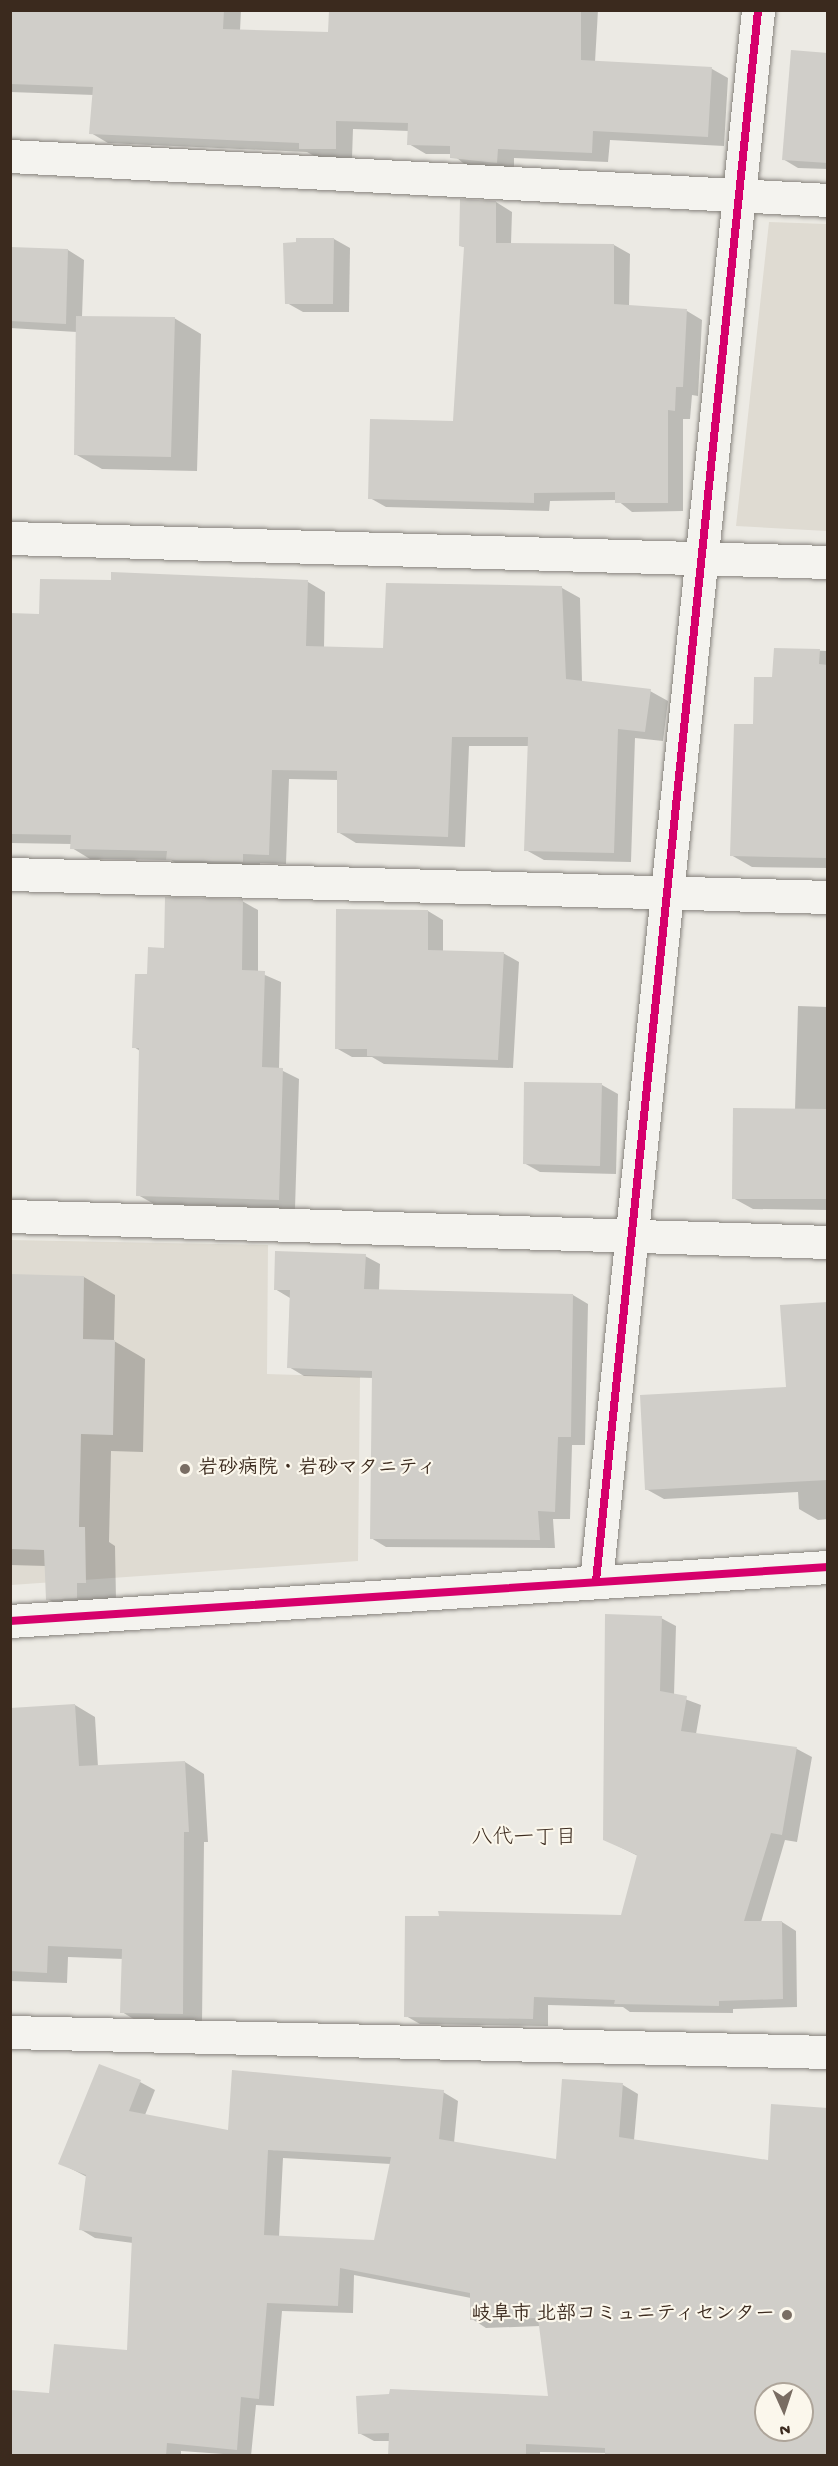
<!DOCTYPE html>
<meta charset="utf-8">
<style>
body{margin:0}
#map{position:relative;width:838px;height:2466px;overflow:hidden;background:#eceae4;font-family:"Gochi Hand","Klee One",sans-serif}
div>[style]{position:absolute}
.built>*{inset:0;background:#dfdbd2}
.shadow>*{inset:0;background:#0003}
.building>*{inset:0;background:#d0cec9}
.roads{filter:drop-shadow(0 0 2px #86827c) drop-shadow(0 0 2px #86827c)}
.street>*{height:33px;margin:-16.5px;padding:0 16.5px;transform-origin:16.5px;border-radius:16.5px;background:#f4f3ef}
.cycleway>*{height:8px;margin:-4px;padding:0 4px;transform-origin:4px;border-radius:4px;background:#d6006c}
.dots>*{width:16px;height:16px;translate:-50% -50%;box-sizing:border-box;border:3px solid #fbf7ec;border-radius:50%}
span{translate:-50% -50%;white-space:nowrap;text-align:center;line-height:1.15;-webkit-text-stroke:4.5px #fbf7ec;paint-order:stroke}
.poi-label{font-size:20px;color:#3b2a1e;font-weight:700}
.left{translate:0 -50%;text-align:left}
.right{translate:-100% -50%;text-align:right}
.neighbourhood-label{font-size:21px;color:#3b2a1e}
.frame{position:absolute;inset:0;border:12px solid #3b2a1e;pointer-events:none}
.north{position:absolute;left:754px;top:2382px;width:60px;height:60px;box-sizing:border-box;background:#fbf7ec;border:2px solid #aea59a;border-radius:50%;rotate:177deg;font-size:16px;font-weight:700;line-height:24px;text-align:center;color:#3b2a1e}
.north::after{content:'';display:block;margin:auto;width:21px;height:27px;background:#796d63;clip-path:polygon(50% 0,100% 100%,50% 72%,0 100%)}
</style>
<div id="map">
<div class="built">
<i style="clip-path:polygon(769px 222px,827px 224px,827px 531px,736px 526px)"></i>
<i style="clip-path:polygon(10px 1240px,268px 1245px,267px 1374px,360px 1377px,358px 1561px,11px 1585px)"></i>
</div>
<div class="shadow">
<i style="clip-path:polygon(10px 10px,241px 10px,240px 31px,329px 33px,330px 10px,598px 10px,595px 62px,712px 69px,728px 78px,724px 146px,610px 140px,608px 162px,514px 158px,514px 172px,468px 167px,452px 154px,426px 154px,409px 144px,409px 131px,353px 129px,352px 158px,318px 158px,307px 152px,108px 143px,91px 133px,94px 95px,10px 92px)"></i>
<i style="clip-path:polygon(828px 54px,828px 169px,798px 168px,783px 159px)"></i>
<i style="clip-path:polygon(462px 201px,496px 202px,512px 212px,511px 244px,614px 245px,630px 254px,629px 307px,687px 311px,702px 320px,698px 396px,692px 395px,690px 419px,683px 419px,683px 511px,632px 512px,617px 500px,550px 501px,549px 511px,386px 507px,370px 498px,455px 422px,466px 248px,461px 246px)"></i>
<i style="clip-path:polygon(334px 239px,350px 248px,349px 312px,303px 312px,287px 303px,297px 244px)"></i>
<i style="clip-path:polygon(10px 248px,68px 250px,84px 260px,82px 317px,174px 318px,201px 334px,197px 471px,102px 469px,75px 454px,77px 332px,10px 328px)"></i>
<i style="clip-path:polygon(308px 582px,325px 592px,324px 648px,385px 650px,562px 588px,580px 598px,582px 682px,650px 691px,668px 701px,663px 741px,635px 738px,631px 862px,544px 860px,526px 850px,529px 746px,469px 746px,465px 847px,356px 843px,338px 832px,339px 780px,289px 779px,286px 864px,260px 863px,260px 871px,185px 869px,171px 860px,90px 859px,72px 848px,72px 844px,10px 843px,10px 615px,40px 615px)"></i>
<i style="clip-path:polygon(775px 649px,828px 651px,828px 868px,752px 867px,731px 855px,754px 725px,774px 679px)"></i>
<i style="clip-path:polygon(242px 901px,258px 910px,258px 972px,281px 982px,279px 1069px,299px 1079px,295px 1209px,154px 1204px,138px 1195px,140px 1051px,134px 1047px,148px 976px,166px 949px)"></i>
<i style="clip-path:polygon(428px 911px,443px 920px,443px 952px,503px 953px,519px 962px,513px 1068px,384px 1064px,372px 1057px,352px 1057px,336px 1048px)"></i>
<i style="clip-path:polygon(798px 1006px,828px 1007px,828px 1210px,753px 1209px,733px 1198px,795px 1110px)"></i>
<i style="clip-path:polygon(602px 1085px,618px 1094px,616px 1174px,540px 1172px,524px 1163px)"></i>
<i style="clip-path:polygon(365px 1256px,380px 1264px,379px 1290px,573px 1295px,588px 1304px,585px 1445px,572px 1445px,570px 1519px,553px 1519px,555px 1548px,386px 1547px,371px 1538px,374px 1378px,304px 1376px,289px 1367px,290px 1298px,275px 1289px)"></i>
<i style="clip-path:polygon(10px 1276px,84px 1277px,115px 1295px,114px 1341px,145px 1359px,143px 1452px,111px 1451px,109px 1542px,115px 1546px,116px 1600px,78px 1617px,48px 1599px,46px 1566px,10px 1565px)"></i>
<i style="clip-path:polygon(828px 1304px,828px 1519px,818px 1520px,799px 1509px,798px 1492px,664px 1499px,646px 1489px,788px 1389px)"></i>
<i style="clip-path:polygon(661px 1618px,676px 1626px,674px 1695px,701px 1705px,696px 1734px,797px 1749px,812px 1757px,797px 1842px,785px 1840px,761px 1922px,782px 1922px,796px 1931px,797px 2007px,733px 2009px,733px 2013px,630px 2012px,623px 2007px,548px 2005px,548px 2026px,420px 2024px,406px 2016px,622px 1917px,638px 1856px,604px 1839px)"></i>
<i style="clip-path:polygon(75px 1705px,95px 1717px,98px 1767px,185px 1762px,204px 1774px,208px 1842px,204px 1842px,202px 2024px,142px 2024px,122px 2012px,124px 1959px,68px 1957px,67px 1983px,10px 1981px,10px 1709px)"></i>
<i style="clip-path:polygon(evenodd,564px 2080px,623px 2085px,638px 2094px,634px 2140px,769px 2162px,828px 2456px,540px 2452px,540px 2456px,390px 2456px,390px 2441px,374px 2441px,359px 2433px,550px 2398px,540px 2326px,486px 2328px,472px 2319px,471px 2298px,354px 2275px,353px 2313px,282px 2311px,274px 2406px,256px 2405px,251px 2456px,181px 2451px,181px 2456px,10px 2456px,51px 2394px,128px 2351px,133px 2243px,95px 2238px,80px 2229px,87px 2177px,60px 2163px,140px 2082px,155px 2090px,145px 2115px,229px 2132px,443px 2092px,458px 2101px,454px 2143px,557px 2161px,564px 2080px,283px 2158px,391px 2164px,376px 2242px,279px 2237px,283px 2158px,564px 2080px,766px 2394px,802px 2394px,802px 2430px,766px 2430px,766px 2394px)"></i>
</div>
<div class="building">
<i style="clip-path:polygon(10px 10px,224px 10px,223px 29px,328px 32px,329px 10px,581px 10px,581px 60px,712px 67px,708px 137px,593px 131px,592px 153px,498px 149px,497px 163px,450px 158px,450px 146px,407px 145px,408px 123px,336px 121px,336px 149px,299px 149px,299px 143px,89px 134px,93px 87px,10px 84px)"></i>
<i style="clip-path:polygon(791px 50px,828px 53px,828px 163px,782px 160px)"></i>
<i style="clip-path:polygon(460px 199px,496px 201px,496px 243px,614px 244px,614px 304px,687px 309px,683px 387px,676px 387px,675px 411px,668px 410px,668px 503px,615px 503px,615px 492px,534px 493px,534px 503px,368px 499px,370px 419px,453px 421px,464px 247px,459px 246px)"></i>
<i style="clip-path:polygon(296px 238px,334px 238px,333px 304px,285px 304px,283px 243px,296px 242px)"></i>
<i style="clip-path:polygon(10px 247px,68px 249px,66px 324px,10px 321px)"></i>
<i style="clip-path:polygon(76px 316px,175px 317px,171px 457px,74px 455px)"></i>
<i style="clip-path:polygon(111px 572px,308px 580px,306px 646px,383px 648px,386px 583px,562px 586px,566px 679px,651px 689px,645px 732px,618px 729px,614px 853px,524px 851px,528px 737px,452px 737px,448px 837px,337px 833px,337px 771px,272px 770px,269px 855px,243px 854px,243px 862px,166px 860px,167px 851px,70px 849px,71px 835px,10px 834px,10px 613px,39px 614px,40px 579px,111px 580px)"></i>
<i style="clip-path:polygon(774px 648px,820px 649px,819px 664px,828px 665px,828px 858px,730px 856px,734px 724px,753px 724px,754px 677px,772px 677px)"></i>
<i style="clip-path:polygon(165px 897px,243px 899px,242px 970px,265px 971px,262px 1067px,283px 1068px,279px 1200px,136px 1196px,139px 1048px,132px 1048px,135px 974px,147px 974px,148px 947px,164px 948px)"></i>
<i style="clip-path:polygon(336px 909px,428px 910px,428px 950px,504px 952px,498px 1060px,367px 1056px,367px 1049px,335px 1049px)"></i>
<i style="clip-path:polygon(524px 1082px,602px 1083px,600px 1166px,523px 1164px)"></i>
<i style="clip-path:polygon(733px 1108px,828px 1109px,828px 1199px,732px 1199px)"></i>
<i style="clip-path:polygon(275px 1251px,366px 1254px,364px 1289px,573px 1294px,571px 1437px,558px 1437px,555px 1512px,538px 1511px,540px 1540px,370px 1539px,372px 1371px,287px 1368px,290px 1290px,274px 1290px)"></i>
<i style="clip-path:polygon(10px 1274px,84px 1276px,83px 1339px,115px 1340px,113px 1435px,81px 1434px,79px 1527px,85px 1527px,86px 1583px,77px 1583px,77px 1598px,46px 1600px,44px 1550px,10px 1549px)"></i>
<i style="clip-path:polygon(828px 1302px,828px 1480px,645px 1490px,640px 1395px,786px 1387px,780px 1305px)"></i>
<i style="clip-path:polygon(605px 1614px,662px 1616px,660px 1691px,687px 1696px,681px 1731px,797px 1747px,782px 1835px,771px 1833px,744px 1921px,782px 1921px,783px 1999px,719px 2001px,719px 2006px,614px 2004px,615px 2000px,534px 1997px,533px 2019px,404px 2017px,405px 1916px,439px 1916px,438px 1911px,621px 1915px,637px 1855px,603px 1840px)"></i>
<i style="clip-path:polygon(75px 1704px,79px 1766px,185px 1761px,189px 1832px,184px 1832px,183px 2014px,120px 2013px,122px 1949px,48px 1946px,47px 1973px,10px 1971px,10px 1708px)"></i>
<i style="clip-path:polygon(evenodd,99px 2064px,141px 2080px,129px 2111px,228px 2130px,232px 2070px,444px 2090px,439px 2139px,556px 2159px,562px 2079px,623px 2083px,619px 2137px,768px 2160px,771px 2104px,828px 2108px,828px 2456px,605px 2456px,605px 2448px,526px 2444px,526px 2456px,388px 2456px,389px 2433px,358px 2434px,356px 2396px,389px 2394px,390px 2389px,548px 2396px,538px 2318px,470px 2320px,470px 2293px,340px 2268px,338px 2306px,267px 2303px,259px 2399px,241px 2397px,237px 2450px,167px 2443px,166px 2456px,10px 2456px,10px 2390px,49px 2393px,54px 2344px,127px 2350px,132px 2237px,79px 2230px,86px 2175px,58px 2164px,99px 2064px,268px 2150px,391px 2157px,374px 2240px,264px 2235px,268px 2150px,99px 2064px,766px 2394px,802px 2394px,802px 2430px,766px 2430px,766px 2394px)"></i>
</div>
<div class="roads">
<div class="street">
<i style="left:10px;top:156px;width:819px;rotate:3.08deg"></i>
<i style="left:10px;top:538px;width:818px;rotate:1.68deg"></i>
<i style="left:10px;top:874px;width:818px;rotate:1.61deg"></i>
<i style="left:10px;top:1216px;width:818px;rotate:1.82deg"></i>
<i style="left:596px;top:1581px;width:1579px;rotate:-84.11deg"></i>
<i style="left:10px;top:1621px;width:820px;rotate:-3.78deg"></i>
<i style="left:10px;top:2032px;width:818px;rotate:1.4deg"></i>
</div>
</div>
<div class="cycleway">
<i style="left:596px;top:1581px;width:1579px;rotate:-84.11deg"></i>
<i style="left:10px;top:1621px;width:820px;rotate:-3.78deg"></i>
</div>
<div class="dots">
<i style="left:185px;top:1469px;background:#796d63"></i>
<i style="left:787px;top:2315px;background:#796d63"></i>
</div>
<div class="poi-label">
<span class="left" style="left:198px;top:1469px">岩砂病院・岩砂マタニティ</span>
<span class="right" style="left:775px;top:2315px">岐阜市 北部コミュニティセンター</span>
</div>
<div class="neighbourhood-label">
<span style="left:524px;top:1840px">八代一丁目</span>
</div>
<div class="frame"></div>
<div class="north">N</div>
</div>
